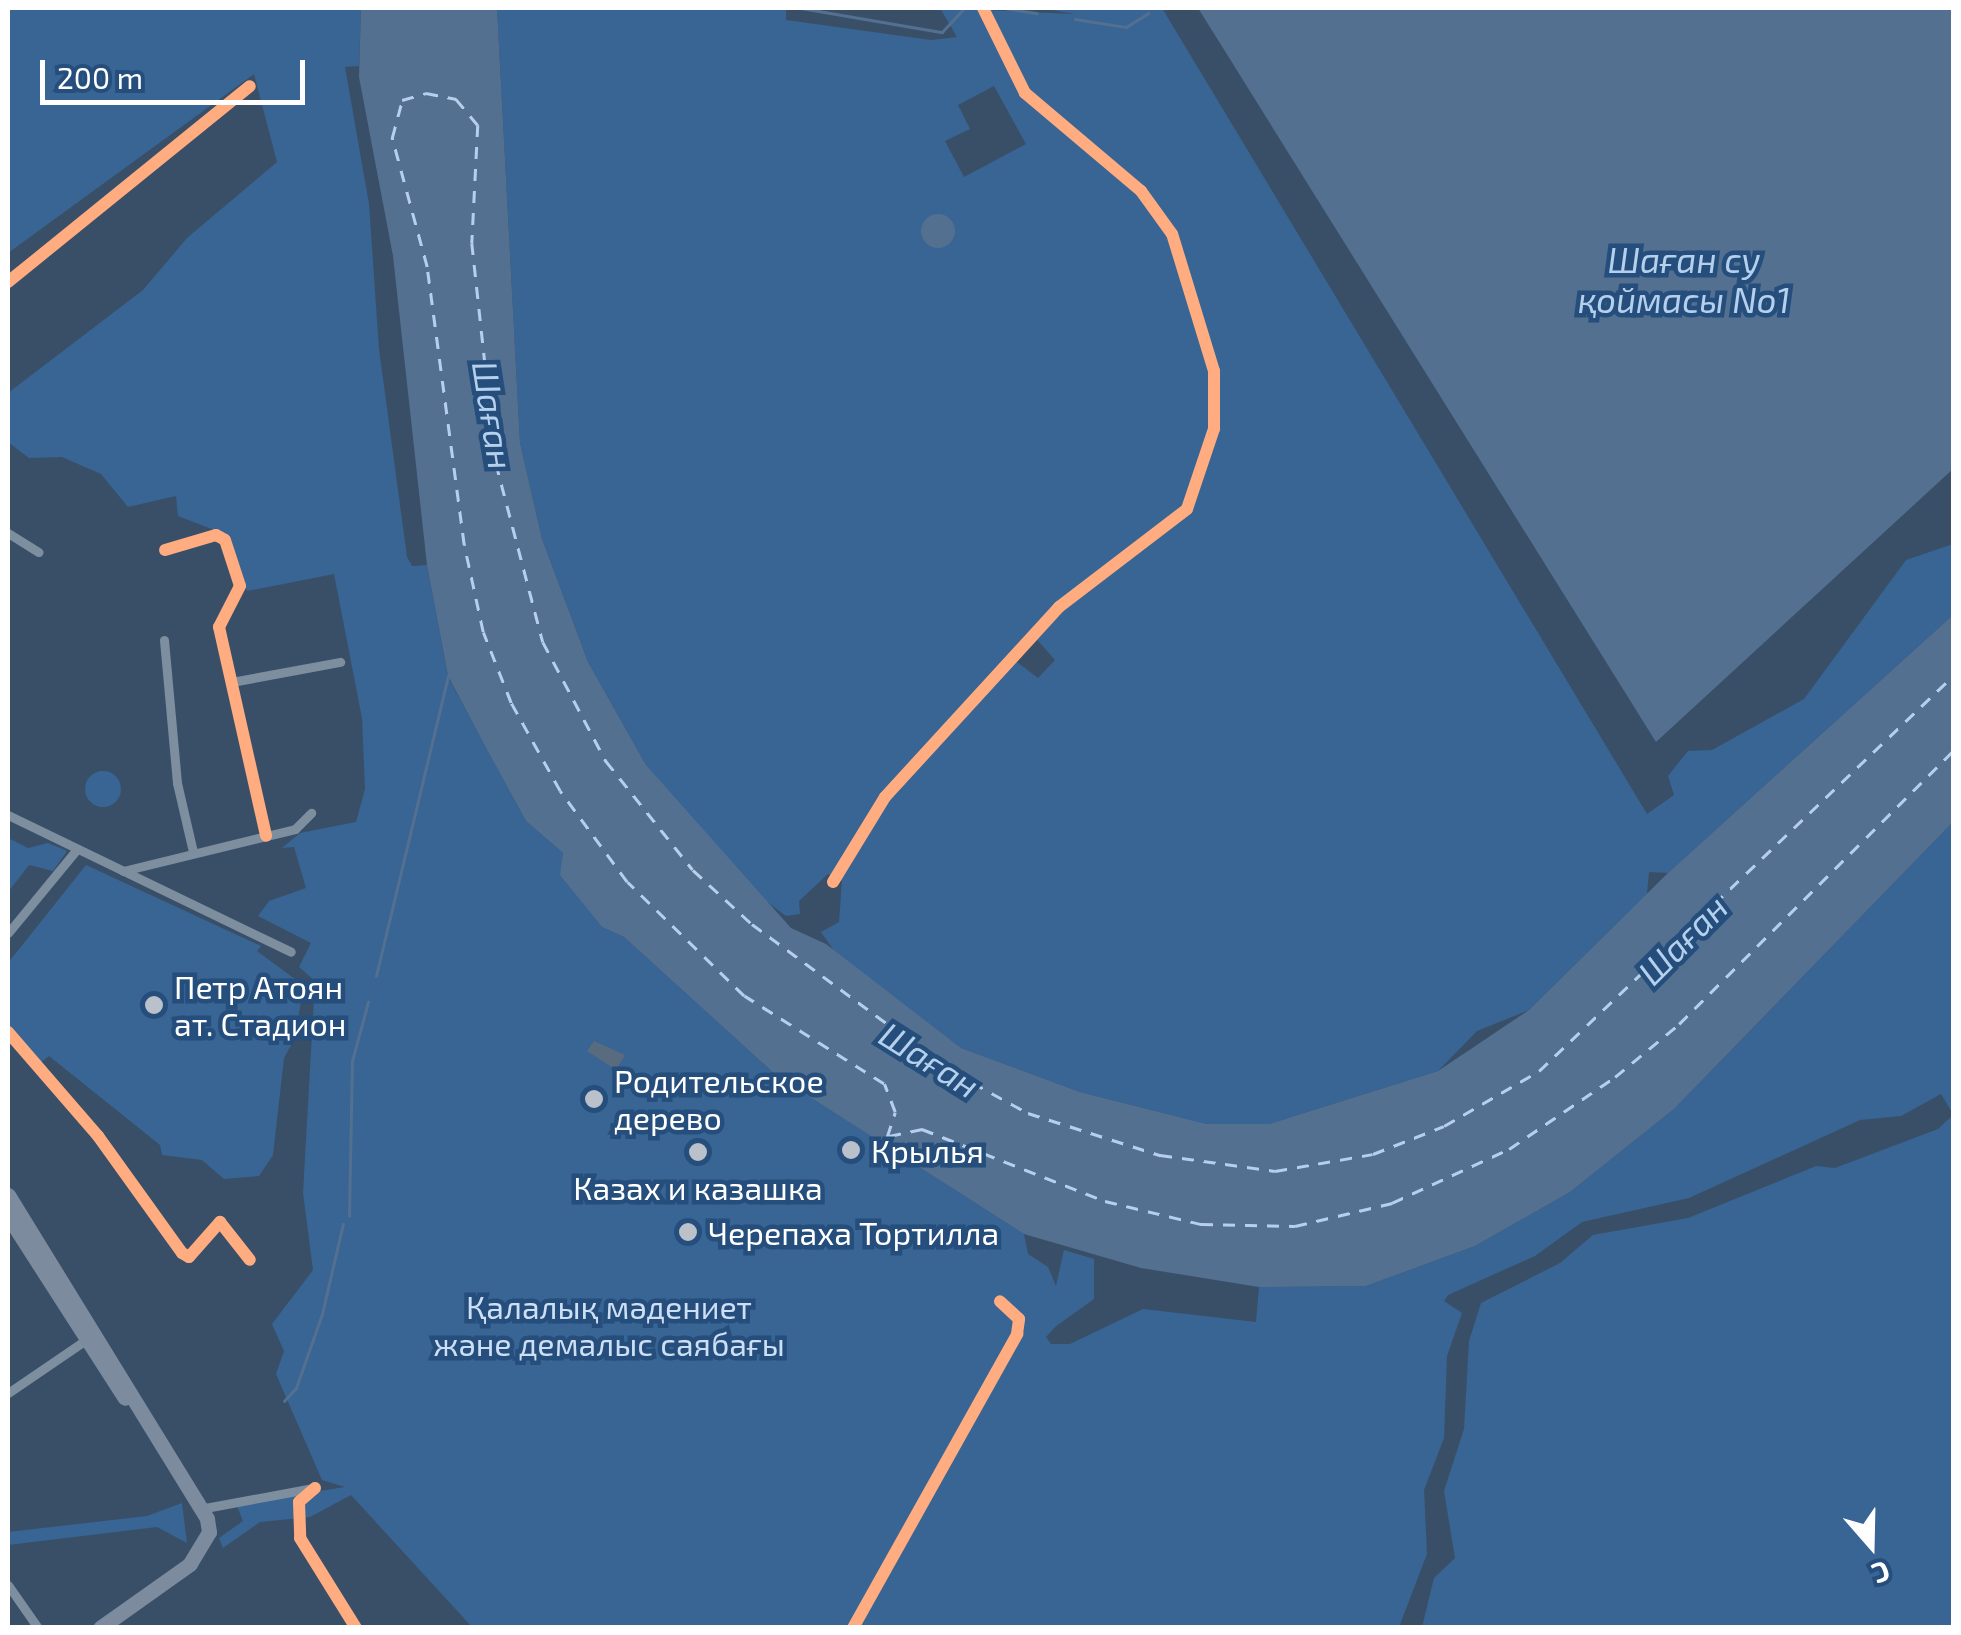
<!DOCTYPE html>
<meta charset="utf-8">
<style>
body{margin:0}
#map{position:relative;width:1961px;height:1635px;overflow:hidden;background:#394f68;font-family:"Exo 2",sans-serif}
div>[style]{position:absolute}
.green>*{inset:0;background:#386593}
.round{border-radius:50%}
.water>*{inset:0;background:#537091}
.stream>*{height:2.5px;margin:-1.25px;padding:0 1.25px;transform-origin:1.25px;border-radius:1.25px;background:#537091}
.ferry>*{height:2.5px;margin-top:-1.25px;transform-origin:0;background:repeating-linear-gradient(90deg,#b4d0ed 0 12px,transparent 0 22px)}
.building>*{inset:0;background:#596b7e}
.minor>*{height:9px;margin:-4.5px;padding:0 4.5px;transform-origin:4.5px;border-radius:4.5px;background:#7d8e9f}
.primary>*{height:15px;margin:-7.5px;padding:0 7.5px;transform-origin:7.5px;border-radius:7.5px;background:#7c8b9e}
.cycleway>*{height:12px;margin:-6px;padding:0 6px;transform-origin:6px;border-radius:6px;background:#ffac80}
.dots>*{width:28px;height:28px;translate:-50% -50%;box-sizing:border-box;border:5px solid #254e7c;border-radius:50%}
span{translate:-50% -50%;white-space:nowrap;text-align:center;line-height:1.15;-webkit-text-stroke:9px #254e7c;paint-order:stroke}
.poi-label{font-size:32px;color:#fff}
.left{translate:0 -50%;text-align:left}
.park-label{font-size:32px;color:#ccdff4}
.water-label{font-size:35px;color:#b4d0ed;font-style:italic}
.frame{position:absolute;inset:0;border:10px solid #fff;pointer-events:none}
.north{position:absolute;left:1821px;top:1495px;width:100px;height:100px;-webkit-text-stroke:8px #254e7c;paint-order:stroke;rotate:160deg;font-size:28px;font-weight:700;line-height:40px;text-align:center;color:#fff}
.north::after{content:'';display:block;margin:auto;width:35px;height:45px;background:#fff;clip-path:polygon(50% 0,100% 100%,50% 72%,0 100%)}
.scale{position:absolute;left:40px;top:60px;width:265px;height:45px;box-sizing:border-box;border:5px solid #fff;border-top:0;padding-left:12px;font-size:30px;line-height:35px;white-space:nowrap;color:#fff;-webkit-text-stroke:8px #254e7c;paint-order:stroke}
</style>
<div id="map">
<div class="green">
<i style="clip-path:polygon(8px 8px,361px 8px,359px 66px,345px 67px,369px 204px,379px 349px,407px 557px,412px 566px,427px 565px,448px 677px,526px 821px,563px 853px,561px 875px,602px 927px,624px 937px,777px 1076px,1024px 1234px,1028px 1254px,1048px 1267px,1056px 1286px,1064px 1250px,1094px 1259px,1094px 1299px,1055px 1327px,1046px 1337px,1051px 1344px,1070px 1344px,1143px 1309px,1256px 1322px,1259px 1287px,1366px 1286px,1475px 1246px,1570px 1192px,1674px 1109px,1953px 822px,1953px 1114px,1941px 1094px,1901px 1116px,1860px 1120px,1689px 1198px,1582px 1222px,1535px 1256px,1448px 1295px,1444px 1301px,1462px 1313px,1447px 1356px,1444px 1438px,1424px 1490px,1427px 1554px,1399px 1627px,472px 1627px,351px 1495px,310px 1517px,260px 1522px,223px 1548px,219px 1538px,243px 1521px,236px 1504px,345px 1487px,322px 1480px,276px 1374px,284px 1351px,272px 1324px,313px 1270px,303px 1193px,315px 981px,299px 967px,311px 943px,258px 916px,269px 901px,306px 888px,294px 847px,282px 848px,300px 833px,356px 822px,365px 789px,362px 718px,334px 574px,247px 591px,230px 536px,178px 516px,176px 496px,128px 507px,101px 474px,62px 457px,29px 458px,8px 442px,8px 393px,143px 290px,187px 238px,277px 162px,254px 74px,8px 253px)"></i>
<i style="clip-path:polygon(evenodd,497px 8px,786px 8px,786px 20px,931px 40px,957px 37px,940px 8px,1075px 14px,1040px 8px,1162px 8px,1647px 814px,1674px 795px,1668px 776px,1688px 751px,1712px 750px,1804px 699px,1906px 560px,1953px 544px,1953px 615px,1668px 873px,1649px 872px,1647px 894px,1529px 1010px,1477px 1031px,1438px 1071px,1269px 1124px,1205px 1124px,1080px 1092px,961px 1048px,835px 952px,821px 932px,839px 922px,842px 881px,828px 874px,799px 901px,800px 914px,786px 916px,750px 889px,646px 765px,588px 662px,542px 539px,520px 443px,497px 8px,994px 86px,1026px 144px,964px 177px,945px 141px,970px 129px,958px 105px,994px 86px,497px 8px,1033px 635px,1055px 660px,1038px 678px,1013px 659px,1033px 635px)"></i>
<i class="round" style="left:85px;top:771px;width:36px;height:36px"></i>
<i style="clip-path:polygon(8px 838px,28px 848px,48px 843px,67px 851px,53px 871px,29px 865px,8px 892px)"></i>
<i style="clip-path:polygon(86px 865px,261px 946px,257px 951px,303px 985px,296px 1036px,284px 1058px,273px 1155px,259px 1176px,224px 1179px,202px 1160px,162px 1155px,160px 1145px,49px 1056px,40px 1063px,8px 1025px,8px 963px)"></i>
<i style="clip-path:polygon(1953px 1115px,1953px 1627px,1422px 1627px,1434px 1578px,1455px 1558px,1444px 1491px,1464px 1429px,1469px 1341px,1481px 1303px,1560px 1263px,1593px 1235px,1688px 1218px,1816px 1166px,1835px 1168px,1938px 1129px)"></i>
<i style="clip-path:polygon(182px 1503px,187px 1543px,157px 1527px,8px 1545px,8px 1532px,147px 1516px)"></i>
</div>
<div class="water">
<i style="clip-path:polygon(361px 8px,497px 8px,520px 443px,542px 539px,588px 662px,646px 765px,791px 928px,826px 944px,961px 1048px,1080px 1092px,1206px 1124px,1269px 1124px,1438px 1071px,1529px 1010px,1668px 873px,1953px 615px,1953px 822px,1674px 1109px,1570px 1192px,1475px 1246px,1366px 1286px,1259px 1287px,1141px 1268px,1024px 1234px,777px 1076px,624px 937px,602px 927px,560px 875px,563px 853px,526px 821px,484px 744px,448px 676px,427px 565px,393px 256px,359px 77px)"></i>
<i style="clip-path:polygon(1198px 8px,1953px 8px,1953px 469px,1656px 742px)"></i>
<i class="round" style="left:921px;top:214px;width:34px;height:34px"></i>
</div>
<div class="stream">
<i style="left:801px;top:8px;width:143px;rotate:9.7deg"></i>
<i style="left:942px;top:32px;width:33px;rotate:-47deg"></i>
<i style="left:1004px;top:8px;width:33px;rotate:9deg"></i>
<i style="left:1075px;top:19px;width:52px;rotate:8.9deg"></i>
<i style="left:1126px;top:27px;width:26px;rotate:-32deg"></i>
<i style="left:376px;top:976px;width:309px;rotate:-76.5deg"></i>
<i style="left:349px;top:1216px;width:155px;rotate:-88.9deg"></i>
<i style="left:352px;top:1061px;width:61px;rotate:-74.8deg"></i>
<i style="left:284px;top:1401px;width:18px;rotate:-47deg"></i>
<i style="left:296px;top:1388px;width:78px;rotate:-70.6deg"></i>
<i style="left:322px;top:1314px;width:92px;rotate:-76.9deg"></i>
</div>
<div class="ferry">
<i style="left:889px;top:1136px;width:34px;rotate:-12deg"></i>
<i style="left:922px;top:1129px;width:197px;rotate:21.5deg"></i>
<i style="left:1105px;top:1201px;width:99px;rotate:13.5deg"></i>
<i style="left:1201px;top:1224px;width:94px;rotate:1.2deg"></i>
<i style="left:1295px;top:1226px;width:100px;rotate:-13.3deg"></i>
<i style="left:1392px;top:1203px;width:129px;rotate:-24.8deg"></i>
<i style="left:1509px;top:1149px;width:128px;rotate:-34.2deg"></i>
<i style="left:1615px;top:1077px;width:83px;rotate:-39.6deg"></i>
<i style="left:1679px;top:1024px;width:388px;rotate:-44.9deg"></i>
<i style="left:887px;top:1137px;width:26px;rotate:-72deg"></i>
<i style="left:895px;top:1112px;width:30px;rotate:-111deg"></i>
<i style="left:884px;top:1084px;width:165px;rotate:-147.8deg"></i>
<i style="left:744px;top:996px;width:163px;rotate:-135.7deg"></i>
<i style="left:627px;top:882px;width:113px;rotate:-126.4deg"></i>
<i style="left:560px;top:791px;width:101px;rotate:-119.1deg"></i>
<i style="left:511px;top:703px;width:76px;rotate:-111.5deg"></i>
<i style="left:483px;top:632px;width:89px;rotate:-102.3deg"></i>
<i style="left:464px;top:545px;width:280px;rotate:-97.6deg"></i>
<i style="left:427px;top:267px;width:134px;rotate:-105.2deg"></i>
<i style="left:392px;top:138px;width:39px;rotate:-75deg"></i>
<i style="left:402px;top:100px;width:25px;rotate:-16deg"></i>
<i style="left:426px;top:93px;width:31px;rotate:11deg"></i>
<i style="left:456px;top:99px;width:34px;rotate:50deg"></i>
<i style="left:478px;top:125px;width:118px;rotate:92.9deg"></i>
<i style="left:472px;top:243px;width:221px;rotate:83.8deg"></i>
<i style="left:496px;top:463px;width:185px;rotate:75.3deg"></i>
<i style="left:543px;top:642px;width:135px;rotate:62.1deg"></i>
<i style="left:606px;top:761px;width:139px;rotate:51.4deg"></i>
<i style="left:693px;top:870px;width:80px;rotate:42.5deg"></i>
<i style="left:752px;top:924px;width:250px;rotate:36.4deg"></i>
<i style="left:953px;top:1072px;width:85px;rotate:28.7deg"></i>
<i style="left:1028px;top:1113px;width:139px;rotate:17.7deg"></i>
<i style="left:1160px;top:1155px;width:116px;rotate:7.9deg"></i>
<i style="left:1275px;top:1171px;width:99px;rotate:-9.8deg"></i>
<i style="left:1373px;top:1154px;width:76px;rotate:-21.5deg"></i>
<i style="left:1444px;top:1126px;width:110px;rotate:-30.1deg"></i>
<i style="left:1539px;top:1071px;width:574px;rotate:-43.66deg"></i>
</div>
<div class="building">
<i style="clip-path:polygon(594px 1041px,625px 1055px,616px 1070px,587px 1051px)"></i>
</div>
<div class="minor">
<i style="left:8px;top:282px;width:311px;rotate:-39deg"></i>
<i style="left:8px;top:533px;width:36px;rotate:32deg"></i>
<i style="left:165px;top:550px;width:53px;rotate:-16.4deg"></i>
<i style="left:216px;top:535px;width:10px;rotate:29deg"></i>
<i style="left:225px;top:540px;width:48px;rotate:71.9deg"></i>
<i style="left:240px;top:586px;width:46px;rotate:117.1deg"></i>
<i style="left:219px;top:627px;width:214px;rotate:77.3deg"></i>
<i style="left:164px;top:640px;width:144px;rotate:84.8deg"></i>
<i style="left:177px;top:783px;width:71px;rotate:76.9deg"></i>
<i style="left:237px;top:681px;width:105px;rotate:-10.5deg"></i>
<i style="left:8px;top:815px;width:314px;rotate:25.8deg"></i>
<i style="left:123px;top:871px;width:177px;rotate:-13.7deg"></i>
<i style="left:295px;top:829px;width:23px;rotate:-45deg"></i>
<i style="left:833px;top:882px;width:100px;rotate:-58.5deg"></i>
<i style="left:885px;top:797px;width:258px;rotate:-47.5deg"></i>
<i style="left:1059px;top:607px;width:161px;rotate:-37.4deg"></i>
<i style="left:1187px;top:509px;width:84px;rotate:-71.4deg"></i>
<i style="left:1214px;top:429px;width:58px;rotate:-90deg"></i>
<i style="left:1214px;top:371px;width:143px;rotate:-107deg"></i>
<i style="left:1172px;top:234px;width:53px;rotate:-125.8deg"></i>
<i style="left:1141px;top:191px;width:152px;rotate:-139.8deg"></i>
<i style="left:1025px;top:93px;width:95px;rotate:-116.3deg"></i>
<i style="left:8px;top:933px;width:109px;rotate:-50.6deg"></i>
<i style="left:8px;top:1032px;width:138px;rotate:49.1deg"></i>
<i style="left:98px;top:1136px;width:144px;rotate:54.3deg"></i>
<i style="left:182px;top:1253px;width:8px;rotate:30deg"></i>
<i style="left:189px;top:1257px;width:47px;rotate:-48.5deg"></i>
<i style="left:220px;top:1222px;width:48px;rotate:51.7deg"></i>
<i style="left:8px;top:1393px;width:99px;rotate:-34.3deg"></i>
<i style="left:315px;top:1488px;width:21px;rotate:139deg"></i>
<i style="left:299px;top:1502px;width:36px;rotate:88deg"></i>
<i style="left:300px;top:1538px;width:106px;rotate:58.1deg"></i>
<i style="left:205px;top:1508px;width:110px;rotate:-10.5deg"></i>
<i style="left:8px;top:1585px;width:52px;rotate:55.1deg"></i>
<i style="left:853px;top:1628px;width:337px;rotate:-60.8deg"></i>
<i style="left:1017px;top:1334px;width:15px;rotate:-82deg"></i>
<i style="left:1019px;top:1319px;width:26px;rotate:-137deg"></i>
</div>
<div class="primary">
<i style="left:8px;top:1195px;width:380px;rotate:58.4deg"></i>
<i style="left:207px;top:1519px;width:13px;rotate:81deg"></i>
<i style="left:209px;top:1532px;width:37px;rotate:121deg"></i>
<i style="left:190px;top:1564px;width:110px;rotate:144.6deg"></i>
<i style="left:8px;top:1216px;width:216px;rotate:57.3deg"></i>
</div>
<div class="cycleway">
<i style="left:8px;top:282px;width:311px;rotate:-39deg"></i>
<i style="left:165px;top:550px;width:53px;rotate:-16.4deg"></i>
<i style="left:216px;top:535px;width:10px;rotate:29deg"></i>
<i style="left:225px;top:540px;width:48px;rotate:71.9deg"></i>
<i style="left:240px;top:586px;width:46px;rotate:117.1deg"></i>
<i style="left:219px;top:627px;width:214px;rotate:77.3deg"></i>
<i style="left:833px;top:882px;width:100px;rotate:-58.5deg"></i>
<i style="left:885px;top:797px;width:258px;rotate:-47.5deg"></i>
<i style="left:1059px;top:607px;width:161px;rotate:-37.4deg"></i>
<i style="left:1187px;top:509px;width:84px;rotate:-71.4deg"></i>
<i style="left:1214px;top:429px;width:58px;rotate:-90deg"></i>
<i style="left:1214px;top:371px;width:143px;rotate:-107deg"></i>
<i style="left:1172px;top:234px;width:53px;rotate:-125.8deg"></i>
<i style="left:1141px;top:191px;width:152px;rotate:-139.8deg"></i>
<i style="left:1025px;top:93px;width:95px;rotate:-116.3deg"></i>
<i style="left:8px;top:1032px;width:138px;rotate:49.1deg"></i>
<i style="left:98px;top:1136px;width:144px;rotate:54.3deg"></i>
<i style="left:182px;top:1253px;width:8px;rotate:30deg"></i>
<i style="left:189px;top:1257px;width:47px;rotate:-48.5deg"></i>
<i style="left:220px;top:1222px;width:48px;rotate:51.7deg"></i>
<i style="left:315px;top:1488px;width:21px;rotate:139deg"></i>
<i style="left:299px;top:1502px;width:36px;rotate:88deg"></i>
<i style="left:300px;top:1538px;width:106px;rotate:58.1deg"></i>
<i style="left:853px;top:1628px;width:337px;rotate:-60.8deg"></i>
<i style="left:1017px;top:1334px;width:15px;rotate:-82deg"></i>
<i style="left:1019px;top:1319px;width:26px;rotate:-137deg"></i>
</div>
<div class="dots">
<i style="left:154px;top:1005px;background:#bac1ca"></i>
<i style="left:594px;top:1099px;background:#bac1ca"></i>
<i style="left:851px;top:1150px;background:#bac1ca"></i>
<i style="left:698px;top:1152px;background:#bac1ca"></i>
<i style="left:688px;top:1232px;background:#bac1ca"></i>
</div>
<div class="poi-label">
<span class="left" style="left:174px;top:1005px">Петр Атоян<br>ат. Стадион</span>
<span class="left" style="left:614px;top:1099px">Родительское<br>дерево</span>
<span class="left" style="left:871px;top:1150px">Крылья</span>
<span style="left:698px;top:1187px">Казах и казашка</span>
<span class="left" style="left:708px;top:1232px">Черепаха Тортилла</span>
</div>
<div class="park-label">
<span style="left:609px;top:1325px">Қалалық мәдениет<br>және демалыс саябағы</span>
</div>
<div class="water-label">
<span style="left:1684px;top:279px">Шаған су<br>қоймасы No1</span>
<span style="left:494px;top:415px;rotate:81deg">Шаған</span>
<span style="left:1682px;top:939px;rotate:-45deg">Шаған</span>
<span style="left:930px;top:1059px;rotate:32deg">Шаған</span>
</div>
<div class="frame"></div>
<div class="north">С</div>
<div class="scale">200 m</div>
</div>
